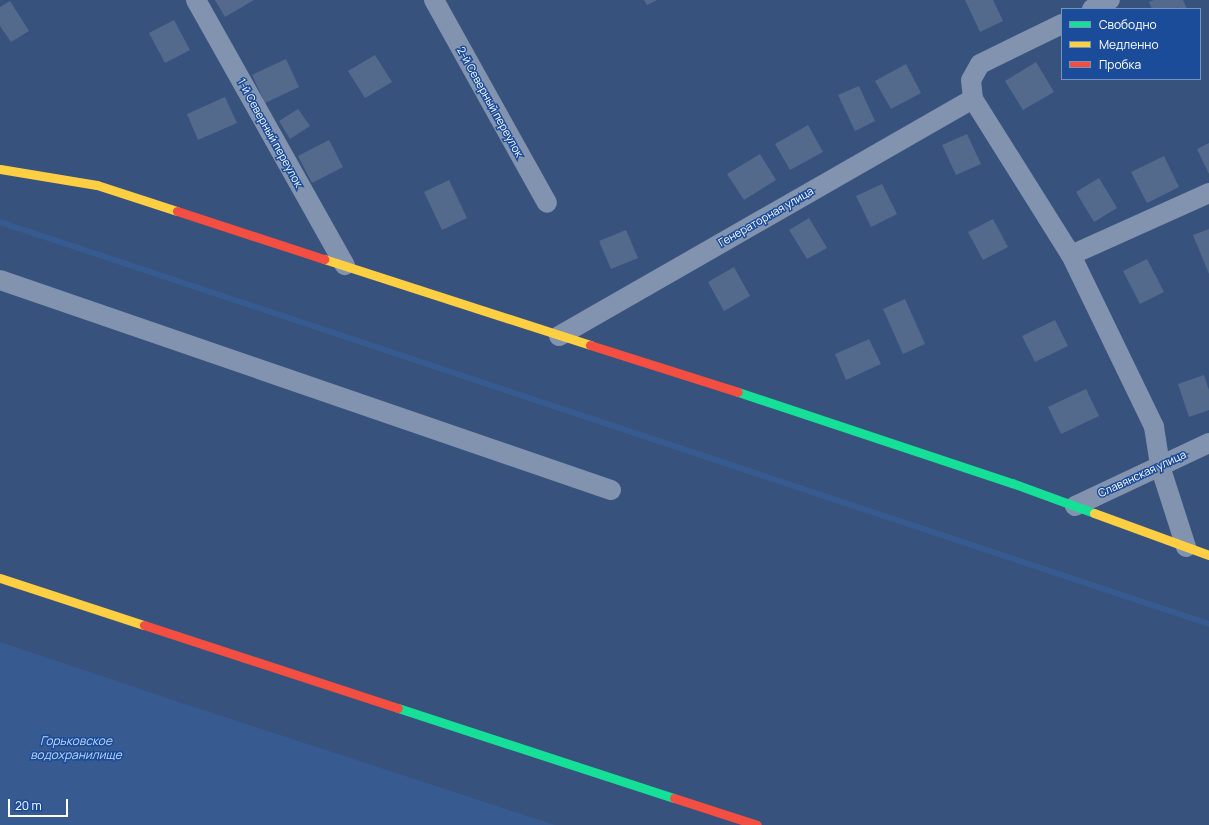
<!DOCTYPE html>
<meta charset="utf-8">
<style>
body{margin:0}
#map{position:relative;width:1209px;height:825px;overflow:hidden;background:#37527d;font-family:Manrope,sans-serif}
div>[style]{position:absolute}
.water>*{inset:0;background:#375a91}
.stream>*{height:6px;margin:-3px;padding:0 3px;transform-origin:3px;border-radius:3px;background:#375a91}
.building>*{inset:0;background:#546a8c}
.street>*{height:20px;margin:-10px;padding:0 10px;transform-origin:10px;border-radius:10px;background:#8293af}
.fast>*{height:9px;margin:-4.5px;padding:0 4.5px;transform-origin:4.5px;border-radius:4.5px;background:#16e098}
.slow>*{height:9px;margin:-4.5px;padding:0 4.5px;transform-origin:4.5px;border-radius:4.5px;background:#ffcf43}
.jam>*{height:9px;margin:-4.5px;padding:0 4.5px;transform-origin:4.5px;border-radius:4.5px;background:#f24e42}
span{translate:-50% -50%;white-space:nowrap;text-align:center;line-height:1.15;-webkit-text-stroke:3px #1a4c9a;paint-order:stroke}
.street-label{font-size:11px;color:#fff}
.water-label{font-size:12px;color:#bcd5f7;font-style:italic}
.legend{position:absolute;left:1061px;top:8px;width:140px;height:72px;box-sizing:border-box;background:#1a4c9a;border:1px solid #7694c2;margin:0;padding:5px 7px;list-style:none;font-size:12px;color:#fff}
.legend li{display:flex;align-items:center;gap:8px;height:20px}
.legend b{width:20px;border:1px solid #7694c2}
.scale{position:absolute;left:8px;top:799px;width:60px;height:18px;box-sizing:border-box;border:2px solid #fff;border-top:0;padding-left:5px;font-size:12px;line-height:14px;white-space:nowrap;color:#fff;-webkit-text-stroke:3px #1a4c9a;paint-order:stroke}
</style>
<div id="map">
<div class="water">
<i style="clip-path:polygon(0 642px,188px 705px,555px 825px,0 825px)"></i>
</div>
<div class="stream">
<i style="left:0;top:222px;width:1274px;rotate:18.39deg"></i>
</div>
<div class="building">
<i style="clip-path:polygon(215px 0,254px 0,225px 17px)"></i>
<i style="clip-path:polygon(644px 0,657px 0,647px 5px)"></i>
<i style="clip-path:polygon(965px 0,993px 0,1003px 21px,980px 32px)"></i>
<i style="clip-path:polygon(1154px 0,1183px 0,1187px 9px,1152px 9px,1149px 2px)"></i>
<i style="clip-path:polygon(10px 1px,29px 31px,11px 42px,0 26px,0 7px)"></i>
<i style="clip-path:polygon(174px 20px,190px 50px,165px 63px,149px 33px)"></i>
<i style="clip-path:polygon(375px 55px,392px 82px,365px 98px,348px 71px)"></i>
<i style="clip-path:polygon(286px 59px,299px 87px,265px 103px,252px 75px)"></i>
<i style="clip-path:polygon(1036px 62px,1054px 92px,1023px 110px,1005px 81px)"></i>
<i style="clip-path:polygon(906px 64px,921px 93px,891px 109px,875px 81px)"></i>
<i style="clip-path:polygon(859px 86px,875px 121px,855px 131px,838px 95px)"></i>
<i style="clip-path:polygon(225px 97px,237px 123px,198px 140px,187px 114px)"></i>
<i style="clip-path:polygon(298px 109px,310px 126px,290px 139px,279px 121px)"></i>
<i style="clip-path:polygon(808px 125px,823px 152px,790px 170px,775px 144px)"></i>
<i style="clip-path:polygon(967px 134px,981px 164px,956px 175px,942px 145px)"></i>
<i style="clip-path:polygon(329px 140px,343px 167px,312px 183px,298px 156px)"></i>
<i style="clip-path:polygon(1209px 143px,1209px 174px,1197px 149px)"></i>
<i style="clip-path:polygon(760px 154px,776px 180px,744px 200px,727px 174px)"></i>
<i style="clip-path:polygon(1164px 156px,1179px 187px,1147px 203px,1131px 172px)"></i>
<i style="clip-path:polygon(1099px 178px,1117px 208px,1094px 222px,1076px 192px)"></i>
<i style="clip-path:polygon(449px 180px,467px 218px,442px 230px,424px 192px)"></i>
<i style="clip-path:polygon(882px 184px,897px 214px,871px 227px,856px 196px)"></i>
<i style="clip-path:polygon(809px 218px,827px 248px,807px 259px,789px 230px)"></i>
<i style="clip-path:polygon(993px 219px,1008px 247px,983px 260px,968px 232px)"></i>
<i style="clip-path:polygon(1209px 229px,1209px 274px,1193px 235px)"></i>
<i style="clip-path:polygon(626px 230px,638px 258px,611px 269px,599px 241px)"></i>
<i style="clip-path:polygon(1147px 259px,1164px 292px,1140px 304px,1123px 271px)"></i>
<i style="clip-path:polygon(734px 267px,750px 296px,724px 311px,708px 282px)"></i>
<i style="clip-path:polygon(905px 299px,925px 344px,903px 354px,883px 309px)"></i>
<i style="clip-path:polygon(1055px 320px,1068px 346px,1035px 362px,1022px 336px)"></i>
<i style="clip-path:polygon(869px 339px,881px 364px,846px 380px,835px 354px)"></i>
<i style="clip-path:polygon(1204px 375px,1209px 390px,1209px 410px,1189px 417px,1178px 384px)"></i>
<i style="clip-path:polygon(1086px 389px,1099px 416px,1061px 434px,1048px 407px)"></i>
</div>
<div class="street">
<i style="left:196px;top:0;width:304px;rotate:60.7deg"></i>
<i style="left:434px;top:0;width:232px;rotate:60.9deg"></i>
<i style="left:1092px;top:9px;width:20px;rotate:-27deg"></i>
<i style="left:1062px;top:24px;width:91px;rotate:154deg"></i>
<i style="left:980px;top:64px;width:18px;rotate:119deg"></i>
<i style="left:971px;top:80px;width:19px;rotate:84deg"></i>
<i style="left:973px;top:99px;width:184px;rotate:57.9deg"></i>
<i style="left:1071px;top:255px;width:191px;rotate:64.2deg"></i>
<i style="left:1154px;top:427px;width:39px;rotate:81deg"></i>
<i style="left:1160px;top:466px;width:85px;rotate:72.2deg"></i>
<i style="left:1071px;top:255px;width:151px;rotate:-24.2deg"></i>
<i style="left:0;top:280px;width:646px;rotate:18.97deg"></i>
<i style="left:559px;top:336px;width:477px;rotate:-29.8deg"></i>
<i style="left:1075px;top:506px;width:148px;rotate:-25.2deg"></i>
</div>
<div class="fast">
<i style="left:738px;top:392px;width:289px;rotate:18.4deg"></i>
<i style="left:1012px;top:483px;width:87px;rotate:20.1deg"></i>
<i style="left:398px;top:708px;width:290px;rotate:18.1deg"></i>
</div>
<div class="slow">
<i style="left:0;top:169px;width:98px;rotate:9.4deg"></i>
<i style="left:97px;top:185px;width:84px;rotate:18deg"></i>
<i style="left:324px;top:259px;width:280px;rotate:17.9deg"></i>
<i style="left:1094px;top:513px;width:122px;rotate:20.1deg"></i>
<i style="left:0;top:578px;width:151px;rotate:18.1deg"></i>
</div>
<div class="jam">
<i style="left:177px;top:211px;width:155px;rotate:18.1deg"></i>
<i style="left:590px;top:345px;width:155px;rotate:17.6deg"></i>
<i style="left:144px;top:625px;width:267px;rotate:18.1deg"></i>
<i style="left:674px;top:798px;width:87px;rotate:18deg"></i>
</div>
<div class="street-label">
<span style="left:490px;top:102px;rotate:61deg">2-й Северный переулок</span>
<span style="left:270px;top:133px;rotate:61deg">1-й Северный переулок</span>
<span style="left:766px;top:217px;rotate:-30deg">Генераторная улица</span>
<span style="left:1142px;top:474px;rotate:-25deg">Славянская улица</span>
</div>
<div class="water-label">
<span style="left:76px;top:748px">Горьковское<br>водохранилище</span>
</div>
<ul class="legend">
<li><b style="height:5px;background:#16e098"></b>Свободно</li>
<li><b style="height:5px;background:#ffcf43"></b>Медленно</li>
<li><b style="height:5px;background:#f24e42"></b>Пробка</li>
</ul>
<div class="scale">20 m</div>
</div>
